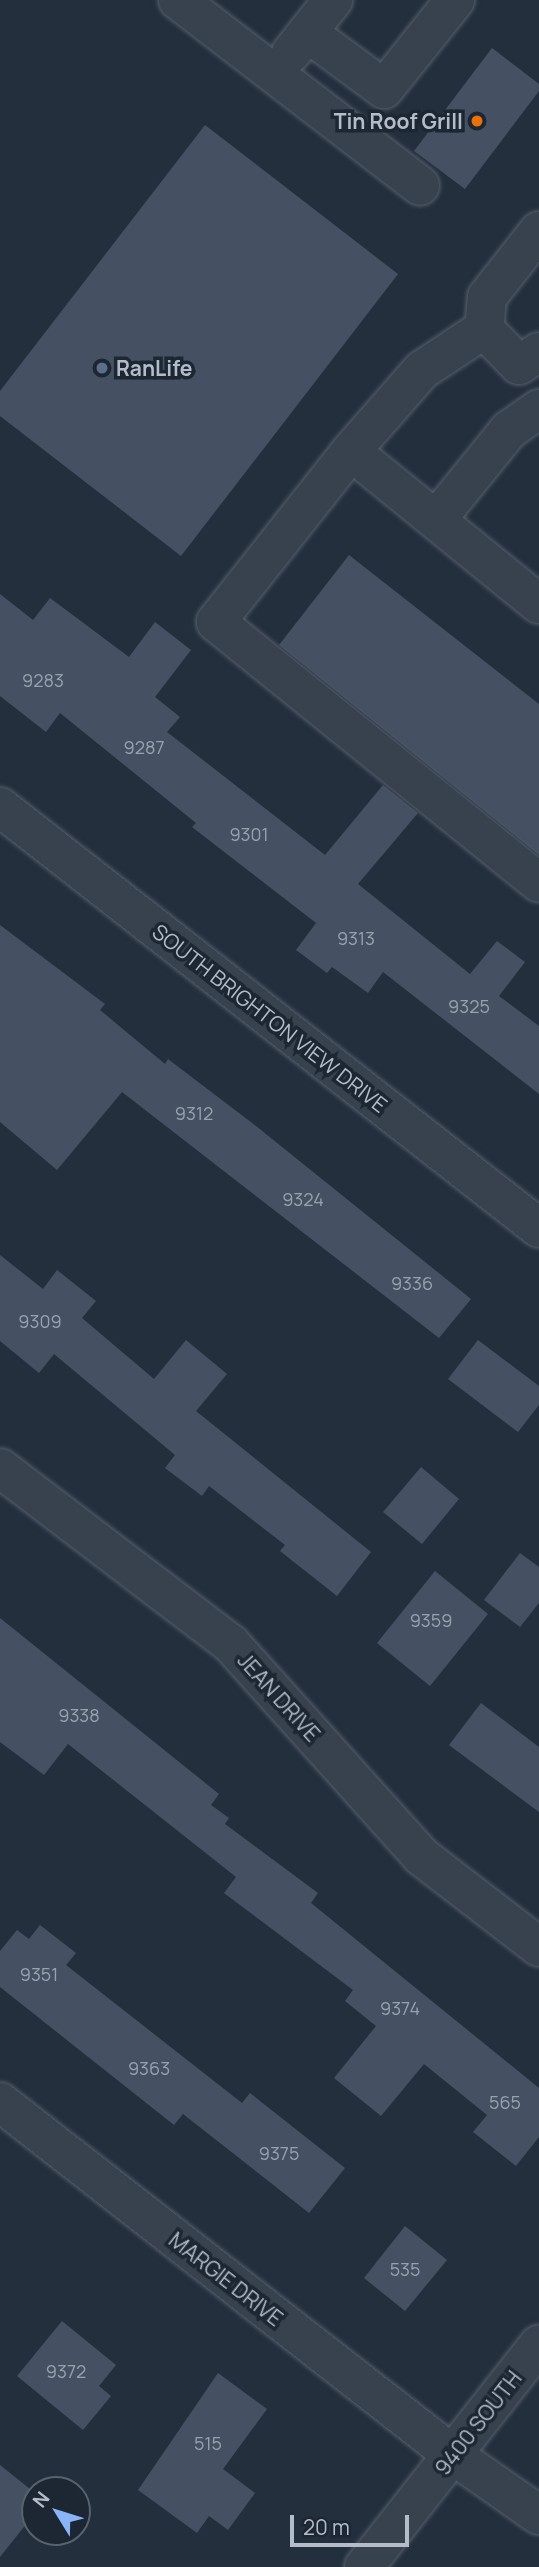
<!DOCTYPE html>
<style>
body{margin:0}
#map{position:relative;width:539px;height:2567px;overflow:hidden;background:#242f3e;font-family:Manrope,sans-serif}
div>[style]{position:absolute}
.building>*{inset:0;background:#455162}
.roads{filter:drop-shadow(0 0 2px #565f6c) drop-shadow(0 0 2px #565f6c)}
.minor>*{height:38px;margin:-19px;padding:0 19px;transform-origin:19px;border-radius:19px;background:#38414e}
.dots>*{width:19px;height:19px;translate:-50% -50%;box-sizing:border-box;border:4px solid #1d2633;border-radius:50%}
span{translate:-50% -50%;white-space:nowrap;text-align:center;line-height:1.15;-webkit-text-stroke:7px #1d2633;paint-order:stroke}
.number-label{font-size:18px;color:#98a1af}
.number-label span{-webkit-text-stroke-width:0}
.poi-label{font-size:21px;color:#b4bcc9;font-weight:700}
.right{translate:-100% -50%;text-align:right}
.left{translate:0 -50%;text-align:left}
.street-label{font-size:21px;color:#b4bcc9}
.north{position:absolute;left:21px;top:2476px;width:70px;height:70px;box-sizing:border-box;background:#1d2633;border:2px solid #59626f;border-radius:50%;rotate:308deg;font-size:19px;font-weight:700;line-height:28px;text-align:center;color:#b4bcc9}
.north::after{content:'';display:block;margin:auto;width:24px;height:32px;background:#8ab4f8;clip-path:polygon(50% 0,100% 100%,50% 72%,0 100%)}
.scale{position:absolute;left:290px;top:2515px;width:119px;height:32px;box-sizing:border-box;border:4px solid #b4bcc9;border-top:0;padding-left:9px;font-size:21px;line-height:24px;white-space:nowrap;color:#b4bcc9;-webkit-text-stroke:5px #1d2633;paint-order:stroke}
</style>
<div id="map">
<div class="building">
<i style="clip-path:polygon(492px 48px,539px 84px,539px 91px,465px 189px,414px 151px)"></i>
<i style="clip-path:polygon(205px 125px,398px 274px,181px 556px,0 416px,0 391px)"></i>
<i style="clip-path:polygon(349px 555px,539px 704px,539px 855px,279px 645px)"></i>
<i style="clip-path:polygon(0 594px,33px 620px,50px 598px,129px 657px,155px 622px,191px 650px,155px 697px,180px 717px,167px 732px,325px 855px,383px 785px,418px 813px,358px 884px,470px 974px,497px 941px,525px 962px,499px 996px,539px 1026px,539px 1094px,383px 972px,368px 993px,332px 967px,327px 973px,296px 950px,316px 923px,192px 827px,196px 823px,60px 713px,46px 732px,0 696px)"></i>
<i style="clip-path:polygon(0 925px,105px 1004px,100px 1010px,165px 1064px,168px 1059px,256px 1126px,471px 1299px,439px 1338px,122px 1092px,57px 1170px,0 1122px)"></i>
<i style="clip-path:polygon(0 1255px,43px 1289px,57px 1270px,96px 1301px,82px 1318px,154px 1379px,186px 1340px,227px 1374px,196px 1411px,371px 1552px,337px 1596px,280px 1551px,285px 1545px,209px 1486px,202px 1496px,165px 1468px,175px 1455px,54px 1354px,39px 1373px,0 1341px)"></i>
<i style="clip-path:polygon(478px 1340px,539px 1386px,539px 1405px,518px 1432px,448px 1379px)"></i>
<i style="clip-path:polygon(421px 1467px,459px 1499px,422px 1544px,383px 1512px)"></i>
<i style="clip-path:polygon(520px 1553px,539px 1567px,539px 1603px,520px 1627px,484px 1600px)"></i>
<i style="clip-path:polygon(435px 1571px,488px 1614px,430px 1686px,377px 1643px)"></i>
<i style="clip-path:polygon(0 1618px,219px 1794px,211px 1805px,229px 1818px,225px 1824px,318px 1893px,311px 1903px,539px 2088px,539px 2137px,516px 2166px,473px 2132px,487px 2115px,424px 2064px,381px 2116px,334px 2078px,376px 2026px,345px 2001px,353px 1990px,224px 1893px,236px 1877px,68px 1744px,44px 1775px,0 1742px)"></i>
<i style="clip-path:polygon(481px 1703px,539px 1747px,539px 1812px,449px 1745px)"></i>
<i style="clip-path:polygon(40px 1925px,76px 1953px,66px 1965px,242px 2103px,250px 2093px,345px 2168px,309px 2213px,183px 2114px,174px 2125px,0 1987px,0 1951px,17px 1930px,29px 1939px)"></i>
<i style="clip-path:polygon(405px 2226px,447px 2260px,405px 2311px,364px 2278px)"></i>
<i style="clip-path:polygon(62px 2321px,116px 2365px,99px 2386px,111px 2396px,83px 2430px,17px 2376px)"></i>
<i style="clip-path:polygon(218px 2373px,267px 2409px,223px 2469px,255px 2493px,228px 2530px,209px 2516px,197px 2533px,138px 2490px)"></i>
<i style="clip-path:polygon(0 2465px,35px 2493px,35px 2513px,0 2557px)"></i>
</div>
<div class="roads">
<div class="minor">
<i style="left:178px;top:0;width:305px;rotate:37.5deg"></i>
<i style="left:308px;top:33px;width:94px;rotate:36.4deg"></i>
<i style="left:384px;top:89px;width:114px;rotate:-51.4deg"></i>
<i style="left:291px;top:53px;width:68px;rotate:-51.6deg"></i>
<i style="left:539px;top:231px;width:84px;rotate:128.2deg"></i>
<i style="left:487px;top:297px;width:32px;rotate:95deg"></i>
<i style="left:484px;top:329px;width:50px;rotate:45.8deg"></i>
<i style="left:519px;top:365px;width:24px;rotate:-33deg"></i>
<i style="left:351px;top:451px;width:108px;rotate:-48.8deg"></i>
<i style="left:422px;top:370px;width:74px;rotate:-33.5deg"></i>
<i style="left:436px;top:520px;width:116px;rotate:-51deg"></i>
<i style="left:509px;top:430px;width:37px;rotate:-35deg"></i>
<i style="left:539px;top:604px;width:242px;rotate:-140.9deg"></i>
<i style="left:351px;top:451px;width:218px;rotate:128.3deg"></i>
<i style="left:216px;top:622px;width:415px;rotate:38.9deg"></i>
<i style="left:0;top:807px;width:684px;rotate:37.99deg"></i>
<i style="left:0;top:1468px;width:290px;rotate:37.3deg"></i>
<i style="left:231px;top:1644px;width:285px;rotate:48.1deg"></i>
<i style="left:421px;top:1856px;width:149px;rotate:37.6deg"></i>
<i style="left:0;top:2102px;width:574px;rotate:37.93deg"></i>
<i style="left:453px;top:2455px;width:105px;rotate:34.9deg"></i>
<i style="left:364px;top:2567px;width:283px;rotate:-51.8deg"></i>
</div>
</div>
<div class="dots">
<i style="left:477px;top:121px;background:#e8710a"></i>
<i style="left:102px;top:368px;background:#5c6f8a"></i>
</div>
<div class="number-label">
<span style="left:43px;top:680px">9283</span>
<span style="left:144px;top:747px">9287</span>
<span style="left:249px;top:834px">9301</span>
<span style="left:356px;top:938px">9313</span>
<span style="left:469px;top:1006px">9325</span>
<span style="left:194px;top:1113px">9312</span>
<span style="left:303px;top:1199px">9324</span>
<span style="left:412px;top:1283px">9336</span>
<span style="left:40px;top:1321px">9309</span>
<span style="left:431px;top:1620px">9359</span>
<span style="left:79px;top:1715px">9338</span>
<span style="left:39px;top:1974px">9351</span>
<span style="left:400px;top:2008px">9374</span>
<span style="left:149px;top:2068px">9363</span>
<span style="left:505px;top:2102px">565</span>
<span style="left:279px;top:2153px">9375</span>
<span style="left:405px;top:2269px">535</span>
<span style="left:66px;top:2371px">9372</span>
<span style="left:208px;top:2443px">515</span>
</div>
<div class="poi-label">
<span class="right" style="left:463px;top:121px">Tin Roof Grill</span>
<span class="left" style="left:116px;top:368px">RanLife</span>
</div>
<div class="street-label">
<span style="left:270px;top:1018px;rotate:38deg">SOUTH BRIGHTON VIEW DRIVE</span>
<span style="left:279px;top:1697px;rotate:48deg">JEAN DRIVE</span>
<span style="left:226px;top:2279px;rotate:38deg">MARGIE DRIVE</span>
<span style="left:478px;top:2423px;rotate:-52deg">9400 SOUTH</span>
</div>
<div class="north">N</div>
<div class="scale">20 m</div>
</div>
